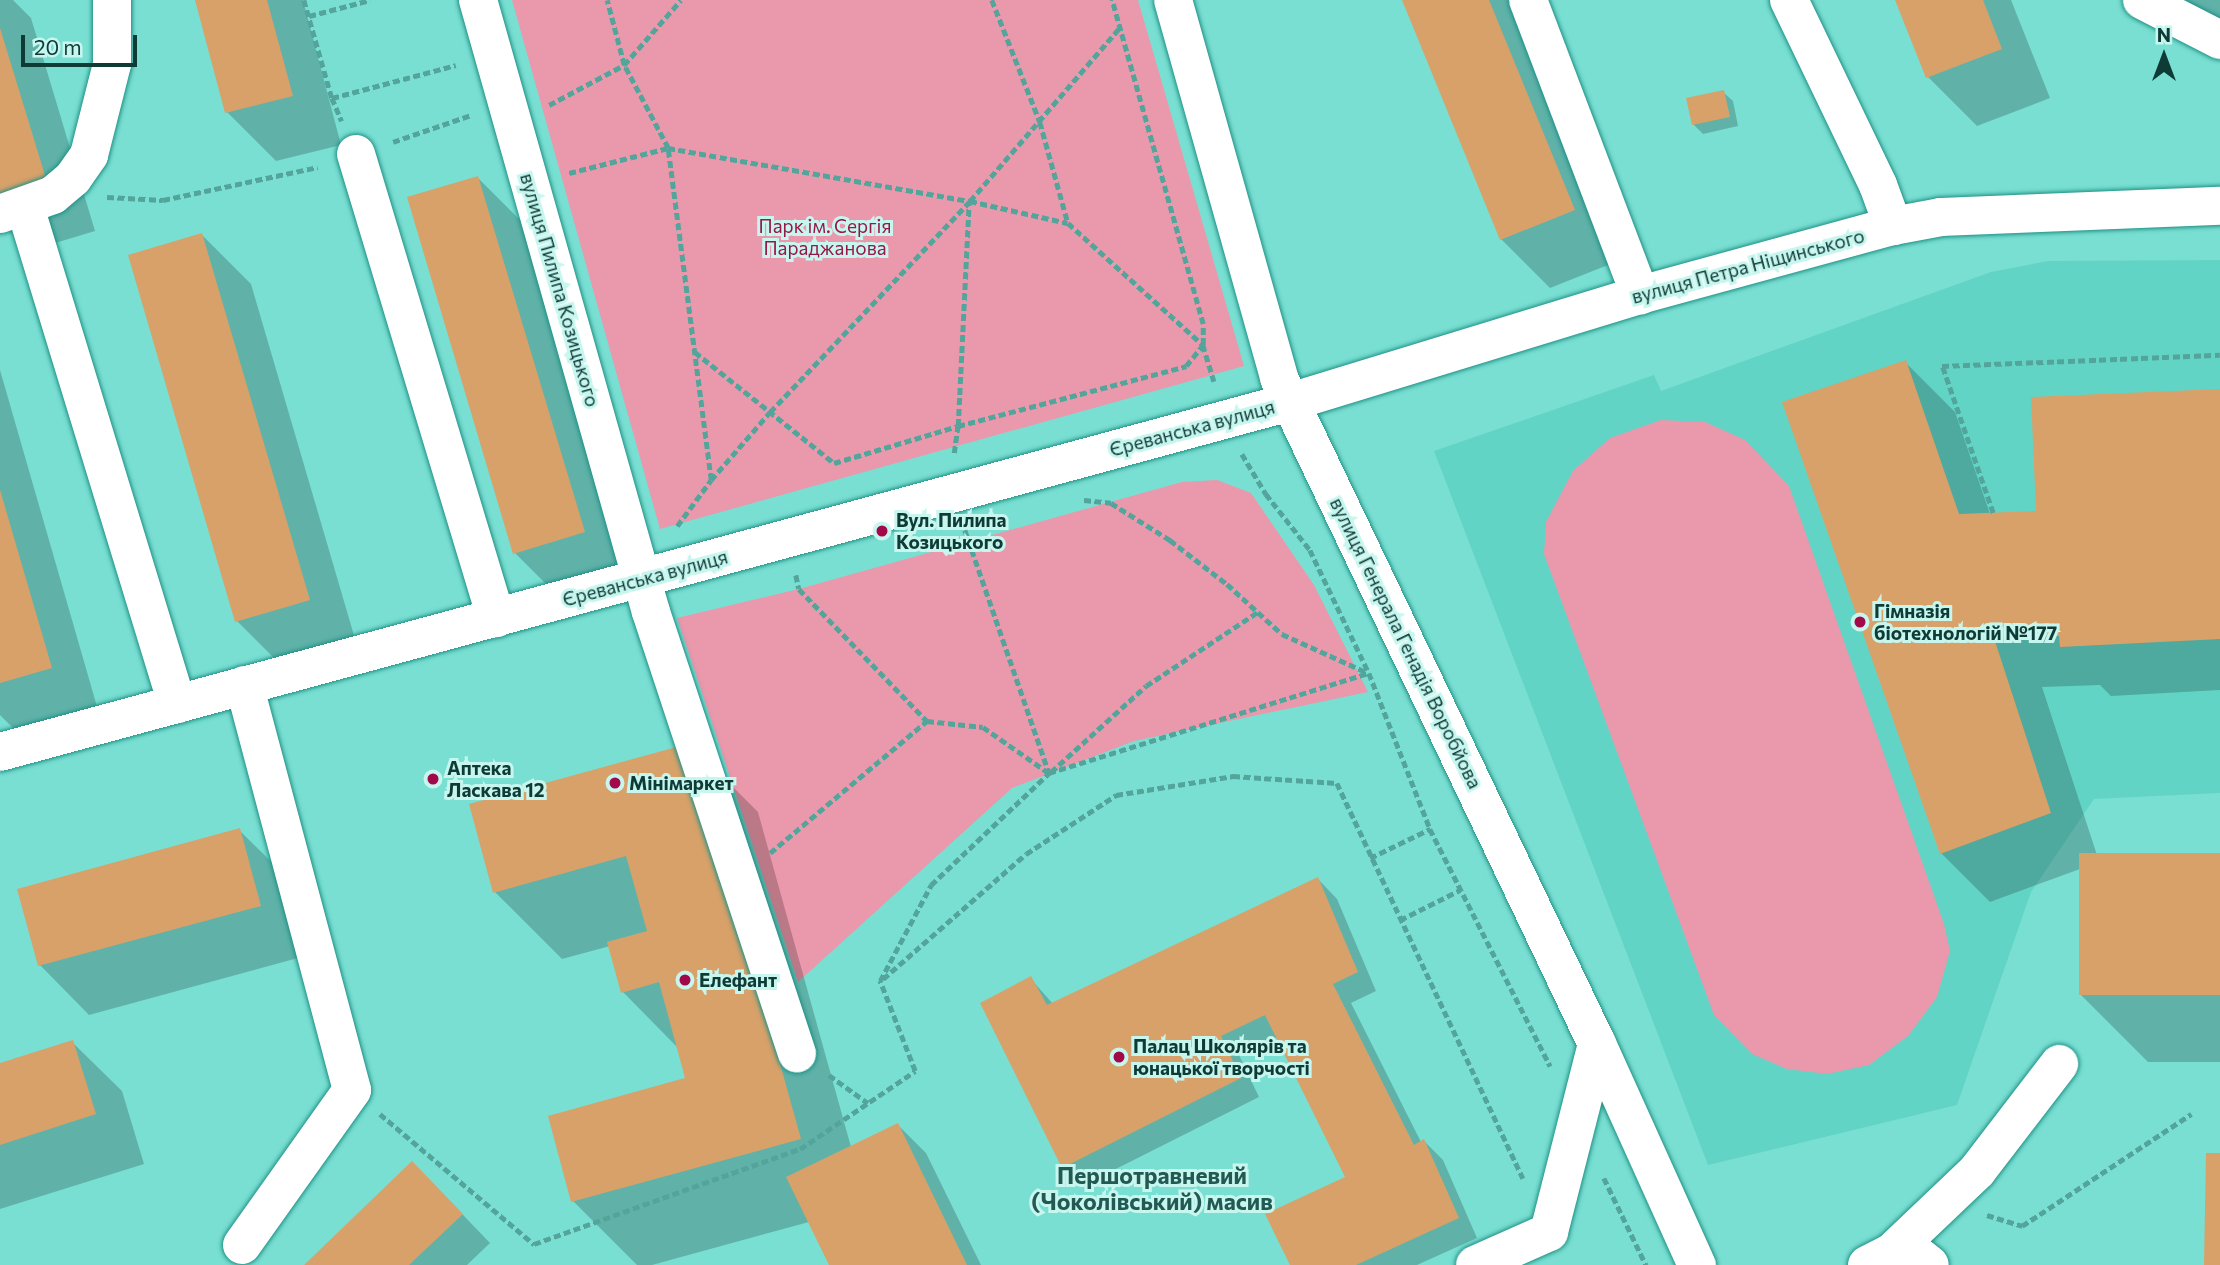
<!DOCTYPE html>
<meta charset="utf-8">
<style>
body{margin:0}
#map{position:relative;width:2220px;height:1265px;overflow:hidden;background:#79dfd2;font-family:Commissioner,sans-serif}
div>[style]{position:absolute}
.built>*{inset:0;background:#62d4c6}
.green>*{inset:0;background:#ea98ab}
.shadow>*{inset:0;background:#0003}
.building>*{inset:0;background:#d8a169}
.path>*{height:4.5px;margin-top:-2.25px;transform-origin:0;background:repeating-linear-gradient(90deg,#53a59b 0 7px,transparent 0 10.5px)}
.roads{filter:drop-shadow(0 0 2px #1f9186) drop-shadow(0 0 2px #1f9186)}
.minor>*{height:38px;margin:-19px;padding:0 19px;transform-origin:19px;border-radius:19px;background:#fff}
.dots>*{width:19px;height:19px;translate:-50% -50%;box-sizing:border-box;border:4px solid #c7f6ef;border-radius:50%}
span{translate:-50% -50%;white-space:nowrap;text-align:center;line-height:1.15;-webkit-text-stroke:6px #c7f6ef;paint-order:stroke}
.park-label{font-size:19px;color:#971848}
.street-label{font-size:19px;color:#0e3b36}
.poi-label{font-size:19px;color:#0e3b36;font-weight:700}
.left{translate:0 -50%;text-align:left}
.quarter-label{font-size:23px;color:#225953;font-weight:700}
.north{position:absolute;left:2129px;top:21px;width:70px;height:70px;-webkit-text-stroke:5px #c7f6ef;paint-order:stroke;rotate:0deg;font-size:19px;font-weight:700;line-height:28px;text-align:center;color:#0e3b36}
.north::after{content:'';display:block;margin:auto;width:24px;height:32px;background:#0e3b36;clip-path:polygon(50% 0,100% 100%,50% 72%,0 100%)}
.scale{position:absolute;left:21px;top:35px;width:116px;height:32px;box-sizing:border-box;border:4px solid #0e3b36;border-top:0;padding-left:9px;font-size:21px;line-height:24px;white-space:nowrap;color:#0e3b36;-webkit-text-stroke:5px #c7f6ef;paint-order:stroke}
</style>
<div id="map">
<div class="built">
<i style="clip-path:polygon(2220px 260px,2220px 793px,2094px 799px,2031px 892px,1957px 1105px,1708px 1165px,1434px 451px,1654px 375px,1661px 391px,1991px 272px,2048px 261px)"></i>
</div>
<div class="green">
<i style="clip-path:polygon(512px 0,1138px 0,1244px 366px,660px 529px)"></i>
<i style="clip-path:polygon(1661px 420px,1705px 422px,1745px 440px,1789px 486px,1944px 924px,1950px 951px,1937px 997px,1908px 1036px,1869px 1065px,1827px 1074px,1787px 1069px,1752px 1054px,1714px 1015px,1544px 554px,1546px 522px,1573px 471px,1610px 438px)"></i>
<i style="clip-path:polygon(1217px 480px,1251px 493px,1314px 585px,1368px 692px,1134px 741px,1012px 788px,798px 982px,677px 618px,799px 589px,1182px 482px)"></i>
</div>
<div class="shadow">
<i style="clip-path:polygon(0 0,13px 0,31px 18px,95px 231px,32px 250px,0 218px)"></i>
<i style="clip-path:polygon(197px 0,303px 0,341px 145px,276px 161px,227px 112px)"></i>
<i style="clip-path:polygon(1404px 0,1517px 0,1623px 259px,1550px 288px,1501px 239px)"></i>
<i style="clip-path:polygon(1897px 0,2011px 0,2050px 98px,1977px 126px,1928px 77px)"></i>
<i style="clip-path:polygon(2183px 0,2220px 0,2220px 23px)"></i>
<i style="clip-path:polygon(1723px 92px,1733px 101px,1738px 126px,1703px 134px,1693px 124px)"></i>
<i style="clip-path:polygon(478px 178px,527px 227px,633px 581px,564px 602px,515px 553px)"></i>
<i style="clip-path:polygon(202px 235px,251px 284px,358px 649px,286px 670px,237px 621px)"></i>
<i style="clip-path:polygon(1905px 362px,1955px 412px,1990px 514px,2038px 513px,2220px 391px,2220px 690px,2111px 696px,2100px 685px,2042px 687px,2097px 855px,2220px 855px,2220px 1062px,2148px 1062px,2080px 994px,2080px 869px,1990px 902px,1941px 853px)"></i>
<i style="clip-path:polygon(0 370px,100px 717px,24px 739px,0 715px)"></i>
<i style="clip-path:polygon(691px 745px,758px 812px,851px 1147px,898px 1125px,926px 1153px,981px 1265px,831px 1265px,809px 1222px,652px 1265px,637px 1265px,573px 1201px,687px 1080px,679px 1049px,623px 992px,610px 946px,562px 959px,495px 892px)"></i>
<i style="clip-path:polygon(239px 830px,289px 879px,309px 955px,89px 1015px,40px 965px)"></i>
<i style="clip-path:polygon(1318px 879px,1337px 899px,1376px 991px,1351px 1003px,1421px 1142px,1424px 1141px,1443px 1160px,1477px 1238px,1417px 1265px,1292px 1265px,1347px 1178px,1278px 1037px,1239px 1055px,1259px 1097px,1082px 1186px,1063px 1167px,1031px 979px,1053px 1004px)"></i>
<i style="clip-path:polygon(72px 1042px,122px 1091px,144px 1164px,0 1209px,0 1064px)"></i>
<i style="clip-path:polygon(440px 1191px,490px 1243px,467px 1265px,307px 1265px)"></i>
</div>
<div class="building">
<i style="clip-path:polygon(195px 0,267px 0,293px 96px,225px 113px)"></i>
<i style="clip-path:polygon(1402px 0,1489px 0,1575px 210px,1500px 240px)"></i>
<i style="clip-path:polygon(1895px 0,1983px 0,2002px 49px,1926px 78px)"></i>
<i style="clip-path:polygon(0 28px,47px 182px,0 196px)"></i>
<i style="clip-path:polygon(1724px 90px,1730px 117px,1692px 125px,1686px 98px)"></i>
<i style="clip-path:polygon(478px 176px,585px 532px,513px 554px,407px 197px)"></i>
<i style="clip-path:polygon(202px 233px,310px 600px,235px 622px,128px 255px)"></i>
<i style="clip-path:polygon(1906px 360px,1959px 514px,2036px 511px,2031px 397px,2220px 389px,2220px 639px,2060px 647px,2059px 636px,1994px 638px,2051px 813px,1940px 854px,1782px 402px)"></i>
<i style="clip-path:polygon(0 490px,52px 668px,0 683px)"></i>
<i style="clip-path:polygon(691px 743px,801px 1139px,571px 1202px,548px 1116px,685px 1078px,659px 982px,621px 993px,607px 942px,647px 931px,626px 856px,493px 893px,469px 804px)"></i>
<i style="clip-path:polygon(240px 828px,261px 906px,38px 966px,17px 889px)"></i>
<i style="clip-path:polygon(2079px 853px,2220px 853px,2220px 995px,2079px 995px)"></i>
<i style="clip-path:polygon(1318px 877px,1358px 972px,1333px 984px,1414px 1145px,1424px 1139px,1459px 1218px,1356px 1265px,1290px 1265px,1265px 1214px,1345px 1177px,1265px 1015px,1221px 1036px,1241px 1078px,1062px 1168px,980px 1003px,1031px 976px,1047px 1005px)"></i>
<i style="clip-path:polygon(73px 1040px,96px 1114px,0 1145px,0 1063px)"></i>
<i style="clip-path:polygon(898px 1123px,967px 1265px,829px 1265px,786px 1177px)"></i>
<i style="clip-path:polygon(2206px 1153px,2220px 1153px,2220px 1265px,2204px 1265px)"></i>
<i style="clip-path:polygon(412px 1161px,463px 1214px,409px 1265px,304px 1265px)"></i>
</div>
<div class="path">
<i style="left:304px;top:0;width:102px;rotate:74.1deg"></i>
<i style="left:332px;top:98px;width:128px;rotate:-14.9deg"></i>
<i style="left:992px;top:0;width:131px;rotate:68.5deg"></i>
<i style="left:1040px;top:122px;width:105px;rotate:74.5deg"></i>
<i style="left:1068px;top:223px;width:182px;rotate:42.1deg"></i>
<i style="left:1203px;top:345px;width:38px;rotate:73deg"></i>
<i style="left:309px;top:16px;width:63px;rotate:-14.7deg"></i>
<i style="left:332px;top:98px;width:25px;rotate:67deg"></i>
<i style="left:549px;top:105px;width:85px;rotate:-28.1deg"></i>
<i style="left:624px;top:65px;width:67px;rotate:-104.7deg"></i>
<i style="left:393px;top:142px;width:83px;rotate:-19.1deg"></i>
<i style="left:569px;top:173px;width:102px;rotate:-14.2deg"></i>
<i style="left:668px;top:148px;width:307px;rotate:10deg"></i>
<i style="left:970px;top:201px;width:100px;rotate:12.7deg"></i>
<i style="left:107px;top:197px;width:56px;rotate:3.1deg"></i>
<i style="left:163px;top:200px;width:158px;rotate:-12deg"></i>
<i style="left:695px;top:352px;width:178px;rotate:38.6deg"></i>
<i style="left:834px;top:463px;width:129px;rotate:-16.6deg"></i>
<i style="left:958px;top:426px;width:236px;rotate:-14.7deg"></i>
<i style="left:1186px;top:366px;width:27px;rotate:-51deg"></i>
<i style="left:1203px;top:345px;width:21px;rotate:-90deg"></i>
<i style="left:1203px;top:324px;width:337px;rotate:-105.7deg"></i>
<i style="left:954px;top:453px;width:27px;rotate:-82deg"></i>
<i style="left:958px;top:426px;width:223px;rotate:-87.2deg"></i>
<i style="left:1242px;top:454px;width:47px;rotate:59deg"></i>
<i style="left:1266px;top:494px;width:71px;rotate:51.8deg"></i>
<i style="left:1310px;top:550px;width:136px;rotate:64.4deg"></i>
<i style="left:1369px;top:673px;width:168px;rotate:68.6deg"></i>
<i style="left:1430px;top:829px;width:266px;rotate:63.1deg"></i>
<i style="left:711px;top:480px;width:90px;rotate:-49.1deg"></i>
<i style="left:770px;top:412px;width:291px;rotate:-46.5deg"></i>
<i style="left:970px;top:201px;width:230px;rotate:-49.2deg"></i>
<i style="left:1084px;top:500px;width:27px;rotate:6deg"></i>
<i style="left:1111px;top:503px;width:70px;rotate:32.1deg"></i>
<i style="left:1170px;top:540px;width:72px;rotate:37.7deg"></i>
<i style="left:1227px;top:584px;width:74px;rotate:42.3deg"></i>
<i style="left:1282px;top:634px;width:94px;rotate:24.4deg"></i>
<i style="left:1993px;top:513px;width:156px;rotate:-109.1deg"></i>
<i style="left:1942px;top:366px;width:278px;rotate:-2.3deg"></i>
<i style="left:677px;top:526px;width:57px;rotate:-53.5deg"></i>
<i style="left:711px;top:480px;width:335px;rotate:-97.4deg"></i>
<i style="left:668px;top:148px;width:94px;rotate:-117.9deg"></i>
<i style="left:624px;top:65px;width:86px;rotate:-48.8deg"></i>
<i style="left:965px;top:530px;width:257px;rotate:70.9deg"></i>
<i style="left:796px;top:575px;width:14px;rotate:78deg"></i>
<i style="left:799px;top:589px;width:184px;rotate:45.9deg"></i>
<i style="left:927px;top:721px;width:56px;rotate:6.1deg"></i>
<i style="left:983px;top:727px;width:80px;rotate:34.9deg"></i>
<i style="left:1051px;top:772px;width:128px;rotate:-42.2deg"></i>
<i style="left:1146px;top:686px;width:134px;rotate:-33.5deg"></i>
<i style="left:770px;top:853px;width:205px;rotate:-40.1deg"></i>
<i style="left:1370px;top:858px;width:67px;rotate:-25.8deg"></i>
<i style="left:1400px;top:920px;width:67px;rotate:-26.6deg"></i>
<i style="left:883px;top:979px;width:190px;rotate:-41.2deg"></i>
<i style="left:1026px;top:854px;width:108px;rotate:-33.2deg"></i>
<i style="left:1116px;top:795px;width:119px;rotate:-9.2deg"></i>
<i style="left:1233px;top:776px;width:104px;rotate:3.9deg"></i>
<i style="left:1337px;top:783px;width:437px;rotate:64.8deg"></i>
<i style="left:829px;top:1075px;width:48px;rotate:35.7deg"></i>
<i style="left:380px;top:1114px;width:202px;rotate:40.2deg"></i>
<i style="left:534px;top:1244px;width:282px;rotate:-19.7deg"></i>
<i style="left:800px;top:1149px;width:139px;rotate:-34.1deg"></i>
<i style="left:915px;top:1071px;width:97px;rotate:-111.3deg"></i>
<i style="left:880px;top:981px;width:109px;rotate:-62deg"></i>
<i style="left:931px;top:885px;width:163px;rotate:-43.5deg"></i>
<i style="left:1049px;top:773px;width:335px;rotate:-17.4deg"></i>
<i style="left:1604px;top:1178px;width:97px;rotate:64.2deg"></i>
<i style="left:1987px;top:1215px;width:37px;rotate:17deg"></i>
<i style="left:2022px;top:1226px;width:203px;rotate:-33.5deg"></i>
</div>
<div class="roads">
<div class="minor">
<i style="left:478px;top:0;width:636px;rotate:74.22deg"></i>
<i style="left:651px;top:612px;width:465px;rotate:71.7deg"></i>
<i style="left:1173px;top:0;width:393px;rotate:74.3deg"></i>
<i style="left:1279px;top:378px;width:738px;rotate:64.48deg"></i>
<i style="left:1597px;top:1044px;width:243px;rotate:65.7deg"></i>
<i style="left:1528px;top:0;width:316px;rotate:69.2deg"></i>
<i style="left:1789px;top:0;width:205px;rotate:64.3deg"></i>
<i style="left:1878px;top:185px;width:44px;rotate:69.9deg"></i>
<i style="left:2142px;top:0;width:88px;rotate:27.1deg"></i>
<i style="left:356px;top:154px;width:485px;rotate:73.2deg"></i>
<i style="left:25px;top:207px;width:520px;rotate:72.99deg"></i>
<i style="left:0;top:214px;width:56px;rotate:-19.7deg"></i>
<i style="left:53px;top:195px;width:26px;rotate:-40deg"></i>
<i style="left:73px;top:178px;width:28px;rotate:-55deg"></i>
<i style="left:89px;top:155px;width:94px;rotate:-75.8deg"></i>
<i style="left:112px;top:64px;width:64px;rotate:-90deg"></i>
<i style="left:0;top:752px;width:1337px;rotate:-15.18deg"></i>
<i style="left:1290px;top:402px;width:366px;rotate:-17deg"></i>
<i style="left:1640px;top:295px;width:262px;rotate:-15.3deg"></i>
<i style="left:1893px;top:226px;width:49px;rotate:-10.6deg"></i>
<i style="left:1941px;top:217px;width:279px;rotate:-2.3deg"></i>
<i style="left:242px;top:1245px;width:190px;rotate:-54.6deg"></i>
<i style="left:352px;top:1090px;width:419px;rotate:-104.9deg"></i>
<i style="left:1891px;top:1253px;width:30px;rotate:9deg"></i>
<i style="left:1921px;top:1258px;width:11px;rotate:38deg"></i>
<i style="left:1475px;top:1265px;width:81px;rotate:-24deg"></i>
<i style="left:1549px;top:1232px;width:194px;rotate:-75.7deg"></i>
<i style="left:1867px;top:1265px;width:27px;rotate:-27deg"></i>
<i style="left:1891px;top:1253px;width:119px;rotate:-43.6deg"></i>
<i style="left:1977px;top:1171px;width:135px;rotate:-52.5deg"></i>
</div>
</div>
<div class="dots">
<i style="left:882px;top:531px;background:#a1094a"></i>
<i style="left:1860px;top:622px;background:#a1094a"></i>
<i style="left:433px;top:779px;background:#a1094a"></i>
<i style="left:615px;top:783px;background:#a1094a"></i>
<i style="left:685px;top:980px;background:#a1094a"></i>
<i style="left:1119px;top:1057px;background:#a1094a"></i>
</div>
<div class="park-label">
<span style="left:825px;top:237px">Парк ім. Сергія<br>Параджанова</span>
</div>
<div class="street-label">
<span style="left:1748px;top:266px;rotate:-15deg">вулиця Петра Ніщинського</span>
<span style="left:560px;top:290px;rotate:74deg">вулиця Пилипа Козицького</span>
<span style="left:1192px;top:428px;rotate:-15deg">Єреванська вулиця</span>
<span style="left:645px;top:578px;rotate:-15deg">Єреванська вулиця</span>
<span style="left:1406px;top:643px;rotate:64deg">вулиця Генерала Генадія Воробйова</span>
</div>
<div class="poi-label">
<span class="left" style="left:896px;top:531px">Вул. Пилипа<br>Козицького</span>
<span class="left" style="left:1874px;top:622px">Гімназія<br>біотехнологій №177</span>
<span class="left" style="left:447px;top:779px">Аптека<br>Ласкава 12</span>
<span class="left" style="left:629px;top:783px">Мінімаркет</span>
<span class="left" style="left:699px;top:980px">Елефант</span>
<span class="left" style="left:1133px;top:1057px">Палац Школярів та<br>юнацької творчості</span>
</div>
<div class="quarter-label">
<span style="left:1152px;top:1188px">Першотравневий<br>(Чоколівський) масив</span>
</div>
<div class="north">N</div>
<div class="scale">20 m</div>
</div>
